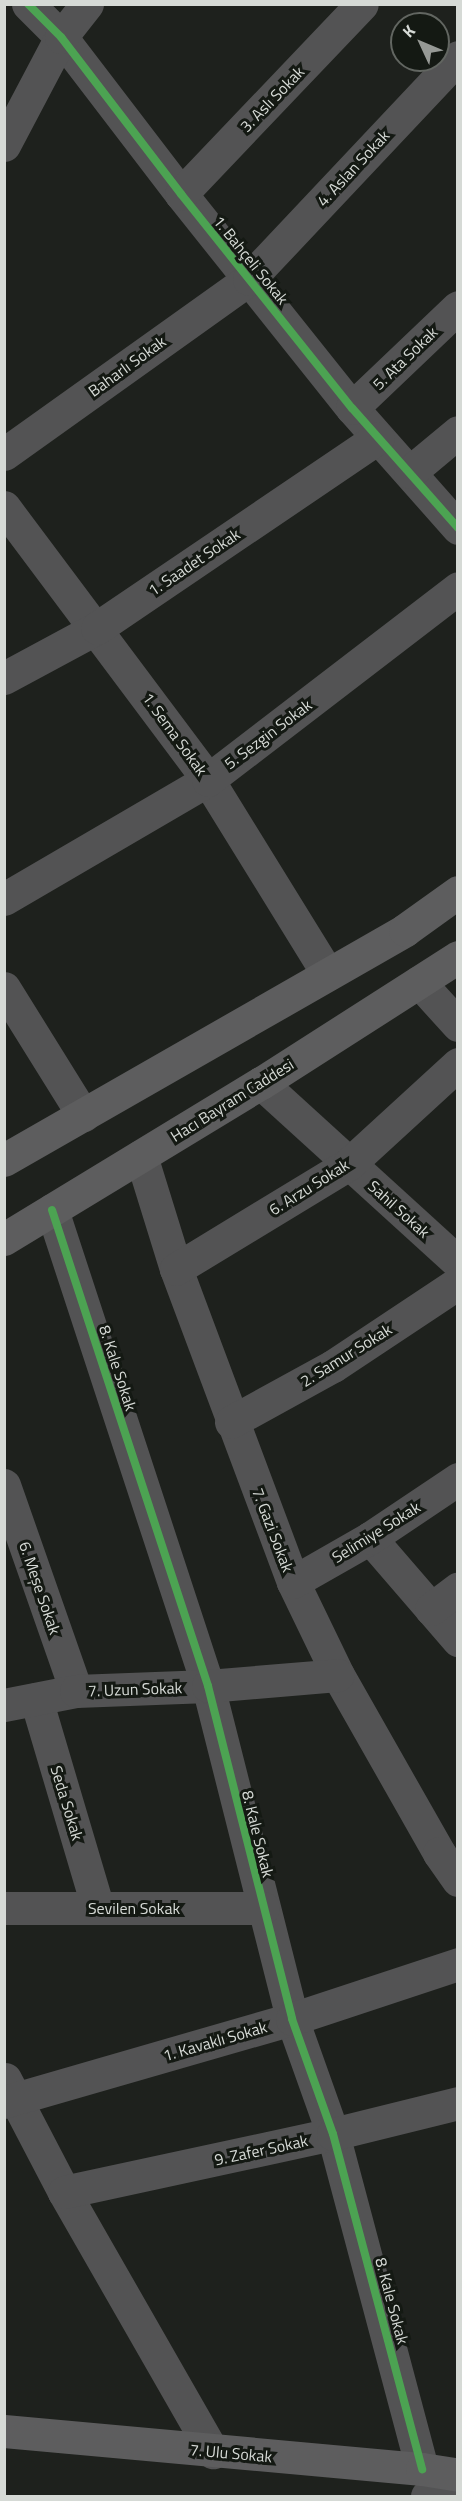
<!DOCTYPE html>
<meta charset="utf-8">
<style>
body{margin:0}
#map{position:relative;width:462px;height:2501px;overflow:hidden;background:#1e211d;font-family:"Titillium Web",sans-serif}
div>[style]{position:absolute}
.minor>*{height:33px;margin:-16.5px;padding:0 16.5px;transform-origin:16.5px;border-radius:16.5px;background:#535354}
.major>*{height:33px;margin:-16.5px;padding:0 16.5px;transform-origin:16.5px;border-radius:16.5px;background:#5d5d5e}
.cycleway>*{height:8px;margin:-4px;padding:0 4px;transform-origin:4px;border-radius:4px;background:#4ca352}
span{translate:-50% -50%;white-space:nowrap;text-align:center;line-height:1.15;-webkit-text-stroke:6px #141913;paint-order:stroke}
.street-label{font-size:16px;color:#d6dad6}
.frame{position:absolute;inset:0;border:6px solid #d6dad6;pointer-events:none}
.north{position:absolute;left:390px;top:12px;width:60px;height:60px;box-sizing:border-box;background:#141913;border:2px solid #626661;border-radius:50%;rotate:314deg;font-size:16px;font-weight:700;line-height:24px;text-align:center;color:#d6dad6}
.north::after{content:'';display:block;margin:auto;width:21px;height:27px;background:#969995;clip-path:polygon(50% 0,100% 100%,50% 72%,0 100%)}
</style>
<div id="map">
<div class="minor">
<i style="left:28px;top:4px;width:47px;rotate:45deg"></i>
<i style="left:61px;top:37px;width:198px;rotate:52.6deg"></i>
<i style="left:181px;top:194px;width:274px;rotate:51.4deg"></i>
<i style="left:352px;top:408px;width:160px;rotate:48.5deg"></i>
<i style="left:4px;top:145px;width:122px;rotate:-62.2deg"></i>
<i style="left:61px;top:37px;width:42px;rotate:-51.8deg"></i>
<i style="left:181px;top:194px;width:262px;rotate:-46.4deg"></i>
<i style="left:352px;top:408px;width:146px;rotate:-43.6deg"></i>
<i style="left:4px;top:454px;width:301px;rotate:-35.5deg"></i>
<i style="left:249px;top:279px;width:305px;rotate:-46.7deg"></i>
<i style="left:410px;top:472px;width:62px;rotate:-39.8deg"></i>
<i style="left:4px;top:507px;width:341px;rotate:53.2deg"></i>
<i style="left:208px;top:780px;width:228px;rotate:58.3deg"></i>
<i style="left:4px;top:678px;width:106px;rotate:-28.3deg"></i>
<i style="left:97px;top:628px;width:339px;rotate:-34.1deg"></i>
<i style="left:4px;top:899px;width:236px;rotate:-30.3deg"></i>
<i style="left:208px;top:780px;width:315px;rotate:-37.5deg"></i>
<i style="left:419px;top:982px;width:58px;rotate:47.8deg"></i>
<i style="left:4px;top:988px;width:150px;rotate:58.1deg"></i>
<i style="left:261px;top:1083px;width:266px;rotate:42.3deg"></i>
<i style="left:141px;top:1156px;width:118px;rotate:72.8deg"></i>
<i style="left:176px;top:1269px;width:334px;rotate:69.5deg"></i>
<i style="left:293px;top:1582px;width:103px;rotate:64.2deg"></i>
<i style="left:338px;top:1675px;width:205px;rotate:60.4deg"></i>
<i style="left:439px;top:1853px;width:33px;rotate:55deg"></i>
<i style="left:52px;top:1210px;width:501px;rotate:71.85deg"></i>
<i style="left:208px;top:1686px;width:343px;rotate:75.8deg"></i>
<i style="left:292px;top:2019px;width:122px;rotate:70.4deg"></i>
<i style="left:333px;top:2134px;width:347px;rotate:75.1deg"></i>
<i style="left:176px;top:1269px;width:202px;rotate:-31.3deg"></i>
<i style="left:349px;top:1164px;width:148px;rotate:-42.5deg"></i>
<i style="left:231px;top:1422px;width:116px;rotate:-28.8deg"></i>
<i style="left:333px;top:1366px;width:150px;rotate:-33.6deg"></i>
<i style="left:4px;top:1485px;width:218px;rotate:70.7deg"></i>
<i style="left:370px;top:1538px;width:135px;rotate:49.2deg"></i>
<i style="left:293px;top:1582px;width:89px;rotate:-29.7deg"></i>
<i style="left:370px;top:1538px;width:106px;rotate:-33.8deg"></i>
<i style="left:431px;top:1609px;width:34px;rotate:-37deg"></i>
<i style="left:36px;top:1699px;width:218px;rotate:73.5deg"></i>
<i style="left:4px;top:1705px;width:73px;rotate:-11deg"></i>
<i style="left:76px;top:1691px;width:132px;rotate:-2.2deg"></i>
<i style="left:208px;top:1686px;width:130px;rotate:-4.8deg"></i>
<i style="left:4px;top:1908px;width:259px"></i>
<i style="left:5px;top:2079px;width:127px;rotate:62.4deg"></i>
<i style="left:64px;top:2192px;width:300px;rotate:60.2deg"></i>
<i style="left:4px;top:2102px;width:300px;rotate:-16.1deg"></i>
<i style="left:292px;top:2019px;width:175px;rotate:-18.3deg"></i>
<i style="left:64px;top:2192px;width:275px;rotate:-12.2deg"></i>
<i style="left:333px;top:2134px;width:129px;rotate:-13.9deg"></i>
<i style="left:427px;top:2496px;width:33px;rotate:-21deg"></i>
</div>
<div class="major">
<i style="left:4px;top:1160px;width:462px;rotate:-29.8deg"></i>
<i style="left:405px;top:930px;width:65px;rotate:-35.6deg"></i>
<i style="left:4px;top:1239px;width:301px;rotate:-31.3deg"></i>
<i style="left:261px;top:1083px;width:234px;rotate:-32.6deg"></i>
<i style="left:4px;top:2431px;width:420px;rotate:5.2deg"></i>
<i style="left:422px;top:2469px;width:36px;rotate:9deg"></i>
</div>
<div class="cycleway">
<i style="left:28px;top:4px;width:47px;rotate:45deg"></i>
<i style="left:61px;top:37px;width:198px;rotate:52.6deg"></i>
<i style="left:181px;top:194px;width:274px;rotate:51.4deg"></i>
<i style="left:352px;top:408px;width:160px;rotate:48.5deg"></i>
<i style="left:52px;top:1210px;width:501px;rotate:71.85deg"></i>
<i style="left:208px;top:1686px;width:343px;rotate:75.8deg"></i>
<i style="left:292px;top:2019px;width:122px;rotate:70.4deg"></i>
<i style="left:333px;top:2134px;width:347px;rotate:75.1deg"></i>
</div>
<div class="street-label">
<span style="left:272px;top:99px;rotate:-46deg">3. Aslı Sokak</span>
<span style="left:353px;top:168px;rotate:-47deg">4. Aslan Sokak</span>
<span style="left:251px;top:260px;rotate:51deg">1. Bahçeli Sokak</span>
<span style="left:405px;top:358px;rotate:-44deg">5. Ata Sokak</span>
<span style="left:127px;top:366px;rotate:-36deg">Baharlı Sokak</span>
<span style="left:194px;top:562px;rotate:-34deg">1. Saadet Sokak</span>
<span style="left:175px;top:734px;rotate:54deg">1. Sema Sokak</span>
<span style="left:268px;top:734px;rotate:-37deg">5. Sezgin Sokak</span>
<span style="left:232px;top:1100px;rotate:-32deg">Hacı Bayram Caddesi</span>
<span style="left:309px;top:1187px;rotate:-32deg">6. Arzu Sokak</span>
<span style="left:399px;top:1209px;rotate:42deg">Sahil Sokak</span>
<span style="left:346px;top:1355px;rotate:-32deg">2. Samur Sokak</span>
<span style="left:118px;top:1368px;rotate:72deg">8. Kale Sokak</span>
<span style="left:273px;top:1530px;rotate:69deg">7. Gazi Sokak</span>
<span style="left:376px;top:1532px;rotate:-32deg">Selimiye Sokak</span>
<span style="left:40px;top:1588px;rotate:71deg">6. Meşe Sokak</span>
<span style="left:135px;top:1689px;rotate:-2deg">7. Uzun Sokak</span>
<span style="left:67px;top:1803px;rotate:73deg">Seda Sokak</span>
<span style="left:258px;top:1834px;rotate:76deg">8. Kale Sokak</span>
<span style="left:134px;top:1908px">Sevilen Sokak</span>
<span style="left:215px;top:2041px;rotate:-16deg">1. Kavaklı Sokak</span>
<span style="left:261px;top:2150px;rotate:-12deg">9. Zafer Sokak</span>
<span style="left:392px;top:2301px;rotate:75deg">8. Kale Sokak</span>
<span style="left:231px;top:2453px;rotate:5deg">7. Ulu Sokak</span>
</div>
<div class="frame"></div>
<div class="north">K</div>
</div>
